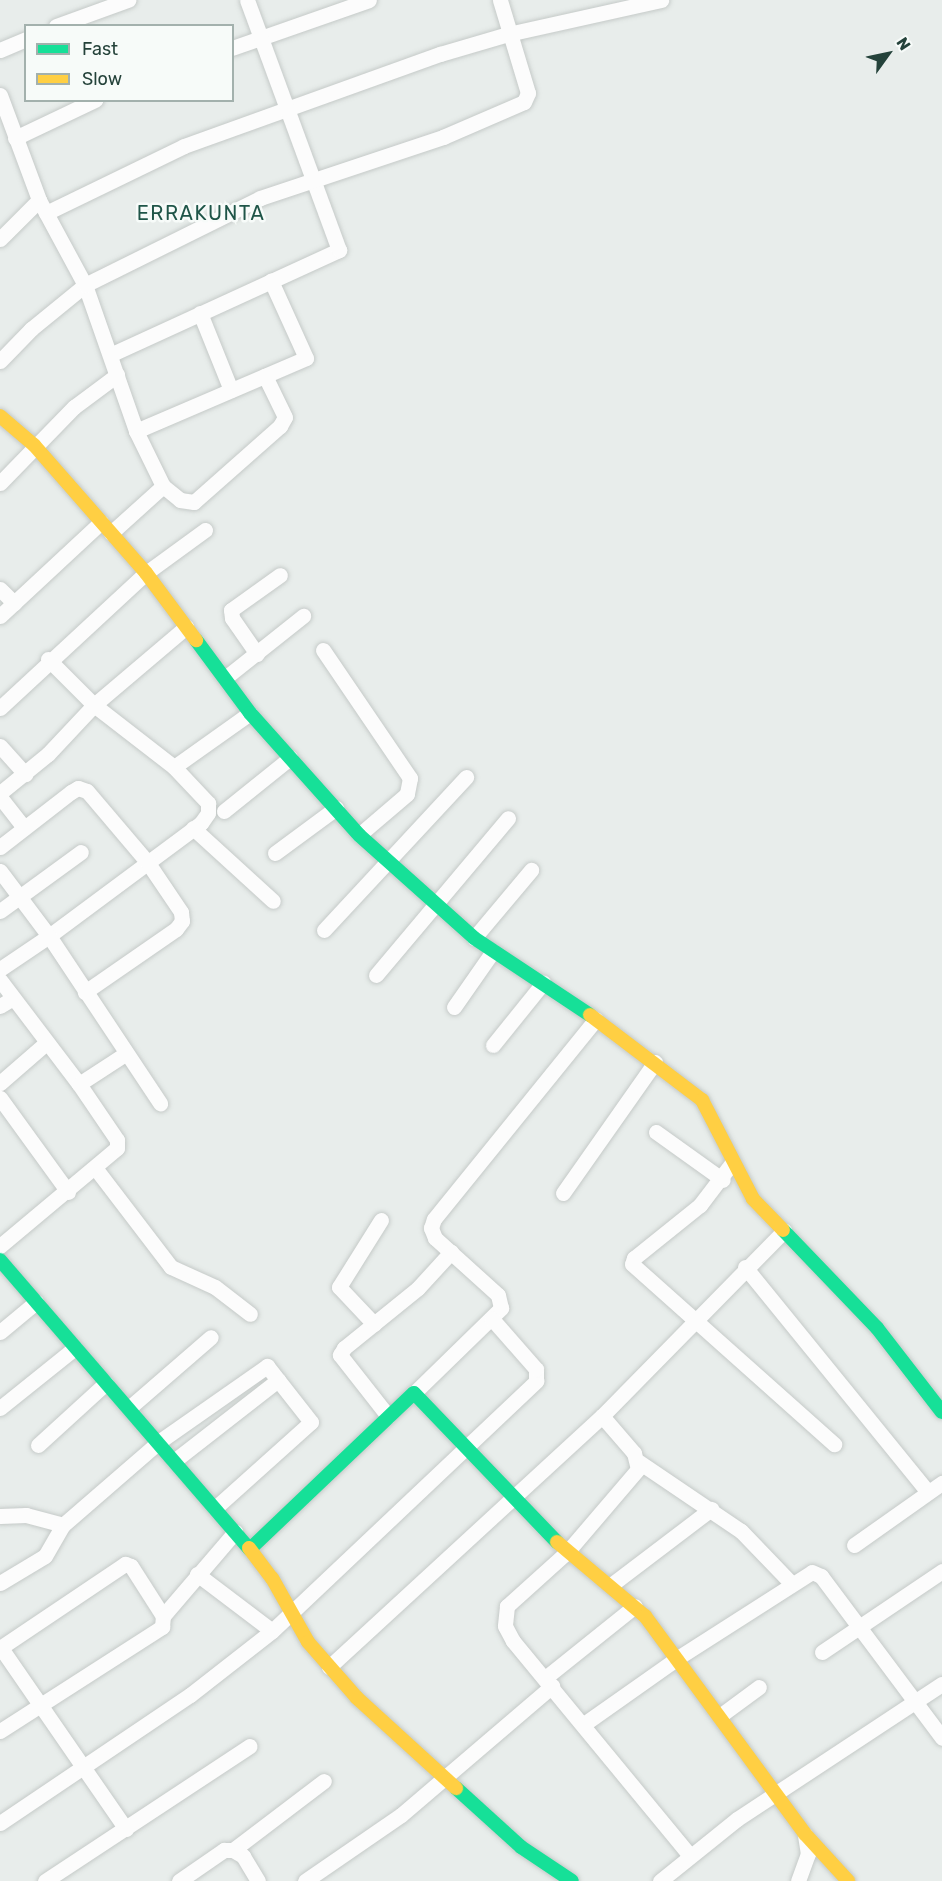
<!DOCTYPE html>
<style>
body{margin:0}
#map{position:relative;width:942px;height:1881px;overflow:hidden;background:#e8edeb;font-family:Rubik,sans-serif}
div>[style]{position:absolute}
.roads{filter:drop-shadow(0 0 2px #c5cac8) drop-shadow(0 0 2px #c5cac8)}
.street>*{height:15px;margin:-7.5px;padding:0 7.5px;transform-origin:7.5px;border-radius:7.5px;background:#fcfcfc}
.fast>*{height:14px;margin:-7px;padding:0 7px;transform-origin:7px;border-radius:7px;background:#16e098}
.slow>*{height:14px;margin:-7px;padding:0 7px;transform-origin:7px;border-radius:7px;background:#ffcf43}
span{translate:-50% -50%;white-space:nowrap;text-align:center;line-height:1.15;-webkit-text-stroke:5px #f7fbf9;paint-order:stroke}
.neighbourhood-label{font-size:20px;color:#1f5548;letter-spacing:1.5px}
.legend{position:absolute;left:24px;top:24px;width:210px;height:78px;box-sizing:border-box;background:#f7fbf9;border:2px solid #a3b1ad;margin:0;padding:8px 10px;list-style:none;font-size:18px;color:#24423a}
.legend li{display:flex;align-items:center;gap:12px;height:30px}
.legend b{width:30px;border:2px solid #a3b1ad}
.north{position:absolute;left:858px;top:24px;width:60px;height:60px;-webkit-text-stroke:4px #f7fbf9;paint-order:stroke;rotate:57deg;font-size:16px;font-weight:700;line-height:24px;text-align:center;color:#24423a}
.north::after{content:'';display:block;margin:auto;width:21px;height:27px;background:#24423a;clip-path:polygon(50% 0,100% 100%,50% 72%,0 100%)}
</style>
<div id="map">
<div class="roads">
<div class="street">
<i style="left:56px;top:26px;width:77px;rotate:-19.9deg"></i>
<i style="left:232px;top:48px;width:145px;rotate:-19.3deg"></i>
<i style="left:0;top:50px;width:28px;rotate:-23deg"></i>
<i style="left:0;top:95px;width:112px;rotate:69.6deg"></i>
<i style="left:39px;top:200px;width:97px;rotate:61.6deg"></i>
<i style="left:85px;top:285px;width:155px;rotate:70.7deg"></i>
<i style="left:136px;top:431px;width:61px;rotate:63.9deg"></i>
<i style="left:163px;top:486px;width:70px;rotate:137.9deg"></i>
<i style="left:15px;top:138px;width:89px;rotate:-25.4deg"></i>
<i style="left:46px;top:213px;width:153px;rotate:-25.9deg"></i>
<i style="left:184px;top:146px;width:272px;rotate:-19.8deg"></i>
<i style="left:440px;top:54px;width:71px;rotate:-16.4deg"></i>
<i style="left:508px;top:34px;width:157px;rotate:-12.5deg"></i>
<i style="left:0;top:239px;width:55px;rotate:-45deg"></i>
<i style="left:200px;top:313px;width:83px;rotate:68.1deg"></i>
<i style="left:112px;top:354px;width:250px;rotate:-24.6deg"></i>
<i style="left:339px;top:250px;width:266px;rotate:-110.2deg"></i>
<i style="left:0;top:361px;width:45px;rotate:-45.9deg"></i>
<i style="left:31px;top:329px;width:70px;rotate:-39.2deg"></i>
<i style="left:85px;top:285px;width:195px;rotate:-26.4deg"></i>
<i style="left:260px;top:198px;width:193px;rotate:-18.4deg"></i>
<i style="left:443px;top:137px;width:88px;rotate:-23.4deg"></i>
<i style="left:524px;top:102px;width:10px;rotate:-66deg"></i>
<i style="left:528px;top:93px;width:97px;rotate:-106.8deg"></i>
<i style="left:136px;top:431px;width:185px;rotate:-23.2deg"></i>
<i style="left:306px;top:358px;width:85px;rotate:-114.4deg"></i>
<i style="left:0;top:483px;width:106px;rotate:-45.8deg"></i>
<i style="left:74px;top:407px;width:54px;rotate:-36.7deg"></i>
<i style="left:163px;top:486px;width:22px;rotate:39deg"></i>
<i style="left:180px;top:500px;width:14px;rotate:8deg"></i>
<i style="left:194px;top:502px;width:115px;rotate:-41.5deg"></i>
<i style="left:280px;top:426px;width:10px;rotate:-61deg"></i>
<i style="left:285px;top:417px;width:46px;rotate:-116deg"></i>
<i style="left:0;top:589px;width:20px;rotate:45deg"></i>
<i style="left:0;top:616px;width:138px;rotate:-42.9deg"></i>
<i style="left:323px;top:650px;width:155px;rotate:55.8deg"></i>
<i style="left:410px;top:778px;width:16px;rotate:101deg"></i>
<i style="left:407px;top:794px;width:63px;rotate:139.5deg"></i>
<i style="left:257px;top:654px;width:44px;rotate:-124.8deg"></i>
<i style="left:232px;top:618px;width:8px;rotate:-97deg"></i>
<i style="left:231px;top:610px;width:60px;rotate:-35.5deg"></i>
<i style="left:48px;top:659px;width:65px;rotate:45deg"></i>
<i style="left:94px;top:705px;width:101px;rotate:37.8deg"></i>
<i style="left:174px;top:767px;width:50px;rotate:46.6deg"></i>
<i style="left:208px;top:803px;width:10px;rotate:90deg"></i>
<i style="left:208px;top:813px;width:12px;rotate:125deg"></i>
<i style="left:201px;top:823px;width:189px;rotate:143.4deg"></i>
<i style="left:49px;top:936px;width:201px;rotate:56.4deg"></i>
<i style="left:225px;top:678px;width:100px;rotate:-38.5deg"></i>
<i style="left:0;top:708px;width:199px;rotate:-42.8deg"></i>
<i style="left:146px;top:573px;width:73px;rotate:-36.1deg"></i>
<i style="left:0;top:746px;width:38px;rotate:48deg"></i>
<i style="left:174px;top:767px;width:93px;rotate:-35.4deg"></i>
<i style="left:0;top:793px;width:62px;rotate:-39.1deg"></i>
<i style="left:48px;top:754px;width:67px;rotate:-46.8deg"></i>
<i style="left:94px;top:705px;width:121px;rotate:-40.3deg"></i>
<i style="left:0;top:797px;width:39px;rotate:52deg"></i>
<i style="left:224px;top:811px;width:85px;rotate:-38.8deg"></i>
<i style="left:193px;top:828px;width:108px;rotate:42.4deg"></i>
<i style="left:0;top:847px;width:90px;rotate:-37.8deg"></i>
<i style="left:71px;top:792px;width:8px;rotate:-30deg"></i>
<i style="left:78px;top:788px;width:9px;rotate:18deg"></i>
<i style="left:87px;top:791px;width:94px;rotate:49.7deg"></i>
<i style="left:148px;top:863px;width:59px;rotate:56deg"></i>
<i style="left:181px;top:912px;width:9px;rotate:84deg"></i>
<i style="left:182px;top:921px;width:10px;rotate:127deg"></i>
<i style="left:176px;top:929px;width:111px;rotate:145.3deg"></i>
<i style="left:275px;top:853px;width:76px;rotate:-36.4deg"></i>
<i style="left:0;top:871px;width:81px;rotate:53deg"></i>
<i style="left:49px;top:936px;width:59px;rotate:146deg"></i>
<i style="left:0;top:911px;width:100px;rotate:-36.1deg"></i>
<i style="left:324px;top:930px;width:209px;rotate:-47.1deg"></i>
<i style="left:474px;top:938px;width:89px;rotate:-50deg"></i>
<i style="left:376px;top:975px;width:205px;rotate:-49.9deg"></i>
<i style="left:0;top:980px;width:131px;rotate:52.8deg"></i>
<i style="left:79px;top:1084px;width:68px;rotate:55.8deg"></i>
<i style="left:117px;top:1140px;width:8px;rotate:90deg"></i>
<i style="left:117px;top:1148px;width:153px;rotate:140.1deg"></i>
<i style="left:0;top:1006px;width:15px;rotate:-32deg"></i>
<i style="left:454px;top:1007px;width:68px;rotate:-55.1deg"></i>
<i style="left:493px;top:1045px;width:80px;rotate:-51.1deg"></i>
<i style="left:0;top:1083px;width:61px;rotate:-41deg"></i>
<i style="left:79px;top:1084px;width:55px;rotate:-33.1deg"></i>
<i style="left:0;top:1098px;width:116px;rotate:54.1deg"></i>
<i style="left:656px;top:1132px;width:82px;rotate:35.6deg"></i>
<i style="left:732px;top:1163px;width:53px;rotate:127.3deg"></i>
<i style="left:700px;top:1205px;width:85px;rotate:141.2deg"></i>
<i style="left:634px;top:1258px;width:6px;rotate:108deg"></i>
<i style="left:632px;top:1264px;width:271px;rotate:41.7deg"></i>
<i style="left:96px;top:1169px;width:123px;rotate:52.6deg"></i>
<i style="left:171px;top:1267px;width:48px;rotate:24.4deg"></i>
<i style="left:215px;top:1287px;width:44px;rotate:37.6deg"></i>
<i style="left:563px;top:1193px;width:160px;rotate:-54.9deg"></i>
<i style="left:745px;top:1267px;width:290px;rotate:50.9deg"></i>
<i style="left:374px;top:1324px;width:51px;rotate:-133.4deg"></i>
<i style="left:339px;top:1287px;width:79px;rotate:-57.9deg"></i>
<i style="left:0;top:1332px;width:47px;rotate:-39.8deg"></i>
<i style="left:414px;top:1393px;width:122px;rotate:-44.3deg"></i>
<i style="left:501px;top:1308px;width:13px;rotate:-103deg"></i>
<i style="left:498px;top:1295px;width:85px;rotate:-137.9deg"></i>
<i style="left:435px;top:1238px;width:11px;rotate:-112deg"></i>
<i style="left:431px;top:1228px;width:9px;rotate:-72deg"></i>
<i style="left:434px;top:1219px;width:257px;rotate:-51deg"></i>
<i style="left:0;top:1408px;width:96px;rotate:-38.7deg"></i>
<i style="left:129px;top:1408px;width:108px;rotate:-40.9deg"></i>
<i style="left:388px;top:1416px;width:78px;rotate:-128.2deg"></i>
<i style="left:340px;top:1355px;width:8px;rotate:-60deg"></i>
<i style="left:344px;top:1348px;width:95px;rotate:-39deg"></i>
<i style="left:418px;top:1288px;width:49px;rotate:-47.5deg"></i>
<i style="left:602px;top:1416px;width:49px;rotate:49.1deg"></i>
<i style="left:634px;top:1453px;width:16px;rotate:76deg"></i>
<i style="left:638px;top:1469px;width:109px;rotate:130.5deg"></i>
<i style="left:567px;top:1552px;width:81px;rotate:138deg"></i>
<i style="left:507px;top:1606px;width:20px;rotate:96deg"></i>
<i style="left:505px;top:1626px;width:17px;rotate:62deg"></i>
<i style="left:513px;top:1641px;width:278px;rotate:50.5deg"></i>
<i style="left:38px;top:1445px;width:92px;rotate:-42.4deg"></i>
<i style="left:174px;top:1461px;width:132px;rotate:-37.9deg"></i>
<i style="left:639px;top:1462px;width:123px;rotate:34.1deg"></i>
<i style="left:741px;top:1531px;width:72px;rotate:46.1deg"></i>
<i style="left:0;top:1516px;width:26px;rotate:-2deg"></i>
<i style="left:26px;top:1515px;width:38px;rotate:15deg"></i>
<i style="left:854px;top:1545px;width:108px;rotate:-35.2deg"></i>
<i style="left:197px;top:1574px;width:94px;rotate:37.2deg"></i>
<i style="left:0;top:1583px;width:52px;rotate:-31deg"></i>
<i style="left:45px;top:1556px;width:36px;rotate:-60deg"></i>
<i style="left:63px;top:1525px;width:128px;rotate:-40.9deg"></i>
<i style="left:160px;top:1441px;width:131px;rotate:-35deg"></i>
<i style="left:267px;top:1366px;width:71px;rotate:51.8deg"></i>
<i style="left:311px;top:1422px;width:129px;rotate:138.1deg"></i>
<i style="left:611px;top:1585px;width:126px;rotate:-37.2deg"></i>
<i style="left:0;top:1648px;width:151px;rotate:-33.9deg"></i>
<i style="left:125px;top:1564px;width:6px;rotate:18deg"></i>
<i style="left:131px;top:1566px;width:59px;rotate:57.4deg"></i>
<i style="left:1px;top:1648px;width:220px;rotate:55.4deg"></i>
<i style="left:822px;top:1652px;width:145px;rotate:-34deg"></i>
<i style="left:329px;top:1667px;width:371px;rotate:-42.6deg"></i>
<i style="left:602px;top:1416px;width:260px;rotate:-45.5deg"></i>
<i style="left:545px;top:1678px;width:115px;rotate:-38.7deg"></i>
<i style="left:721px;top:1715px;width:47px;rotate:-36.4deg"></i>
<i style="left:584px;top:1724px;width:113px;rotate:-35.2deg"></i>
<i style="left:676px;top:1659px;width:161px;rotate:-32.6deg"></i>
<i style="left:812px;top:1572px;width:10px;rotate:24deg"></i>
<i style="left:821px;top:1576px;width:202px;rotate:53.2deg"></i>
<i style="left:0;top:1731px;width:193px;rotate:-32.7deg"></i>
<i style="left:162px;top:1627px;width:11px;rotate:-85deg"></i>
<i style="left:163px;top:1616px;width:111px;rotate:-49.4deg"></i>
<i style="left:0;top:1823px;width:229px;rotate:-34deg"></i>
<i style="left:190px;top:1695px;width:104px;rotate:-38deg"></i>
<i style="left:272px;top:1631px;width:364px;rotate:-43.4deg"></i>
<i style="left:536px;top:1381px;width:12px;rotate:-90deg"></i>
<i style="left:536px;top:1369px;width:67px;rotate:-131.3deg"></i>
<i style="left:233px;top:1850px;width:114px;rotate:-37.2deg"></i>
<i style="left:45px;top:1881px;width:245px;rotate:-33.4deg"></i>
<i style="left:179px;top:1881px;width:55px;rotate:-34.6deg"></i>
<i style="left:224px;top:1850px;width:9px"></i>
<i style="left:233px;top:1850px;width:12px;rotate:31deg"></i>
<i style="left:243px;top:1856px;width:29px;rotate:59deg"></i>
<i style="left:305px;top:1881px;width:116px;rotate:-34.5deg"></i>
<i style="left:401px;top:1815px;width:199px;rotate:-40.5deg"></i>
<i style="left:660px;top:1881px;width:99px;rotate:-38.8deg"></i>
<i style="left:737px;top:1819px;width:245px;rotate:-33.4deg"></i>
<i style="left:798px;top:1881px;width:29px;rotate:-70deg"></i>
<i style="left:808px;top:1854px;width:20px;rotate:-99deg"></i>
</div>
<div class="fast">
<i style="left:196px;top:640px;width:91px;rotate:53.5deg"></i>
<i style="left:250px;top:713px;width:164px;rotate:48.2deg"></i>
<i style="left:359px;top:835px;width:154px;rotate:41.8deg"></i>
<i style="left:474px;top:938px;width:139px;rotate:33.6deg"></i>
<i style="left:783px;top:1230px;width:136px;rotate:46.2deg"></i>
<i style="left:877px;top:1328px;width:106px;rotate:52.3deg"></i>
<i style="left:0;top:1260px;width:381px;rotate:49.2deg"></i>
<i style="left:250px;top:1549px;width:226px;rotate:-43.6deg"></i>
<i style="left:414px;top:1393px;width:207px;rotate:46.2deg"></i>
<i style="left:456px;top:1788px;width:88px;rotate:42.2deg"></i>
<i style="left:521px;top:1847px;width:61px;rotate:33.7deg"></i>
</div>
<div class="slow">
<i style="left:0;top:416px;width:45px;rotate:40.5deg"></i>
<i style="left:34px;top:445px;width:170px;rotate:48.8deg"></i>
<i style="left:146px;top:573px;width:84px;rotate:53.3deg"></i>
<i style="left:590px;top:1015px;width:141px;rotate:37.2deg"></i>
<i style="left:702px;top:1100px;width:111px;rotate:62.7deg"></i>
<i style="left:753px;top:1199px;width:43px;rotate:45.9deg"></i>
<i style="left:557px;top:1542px;width:115px;rotate:40.1deg"></i>
<i style="left:645px;top:1616px;width:270px;rotate:53.7deg"></i>
<i style="left:805px;top:1834px;width:64px;rotate:47.5deg"></i>
<i style="left:249px;top:1548px;width:38px;rotate:53deg"></i>
<i style="left:272px;top:1578px;width:73px;rotate:60.6deg"></i>
<i style="left:308px;top:1642px;width:74px;rotate:48.8deg"></i>
<i style="left:357px;top:1698px;width:134px;rotate:42.3deg"></i>
</div>
</div>
<div class="neighbourhood-label">
<span style="left:201px;top:213px">ERRAKUNTA</span>
</div>
<ul class="legend">
<li><b style="height:8px;background:#16e098"></b>Fast</li>
<li><b style="height:8px;background:#ffcf43"></b>Slow</li>
</ul>
<div class="north">N</div>
</div>
